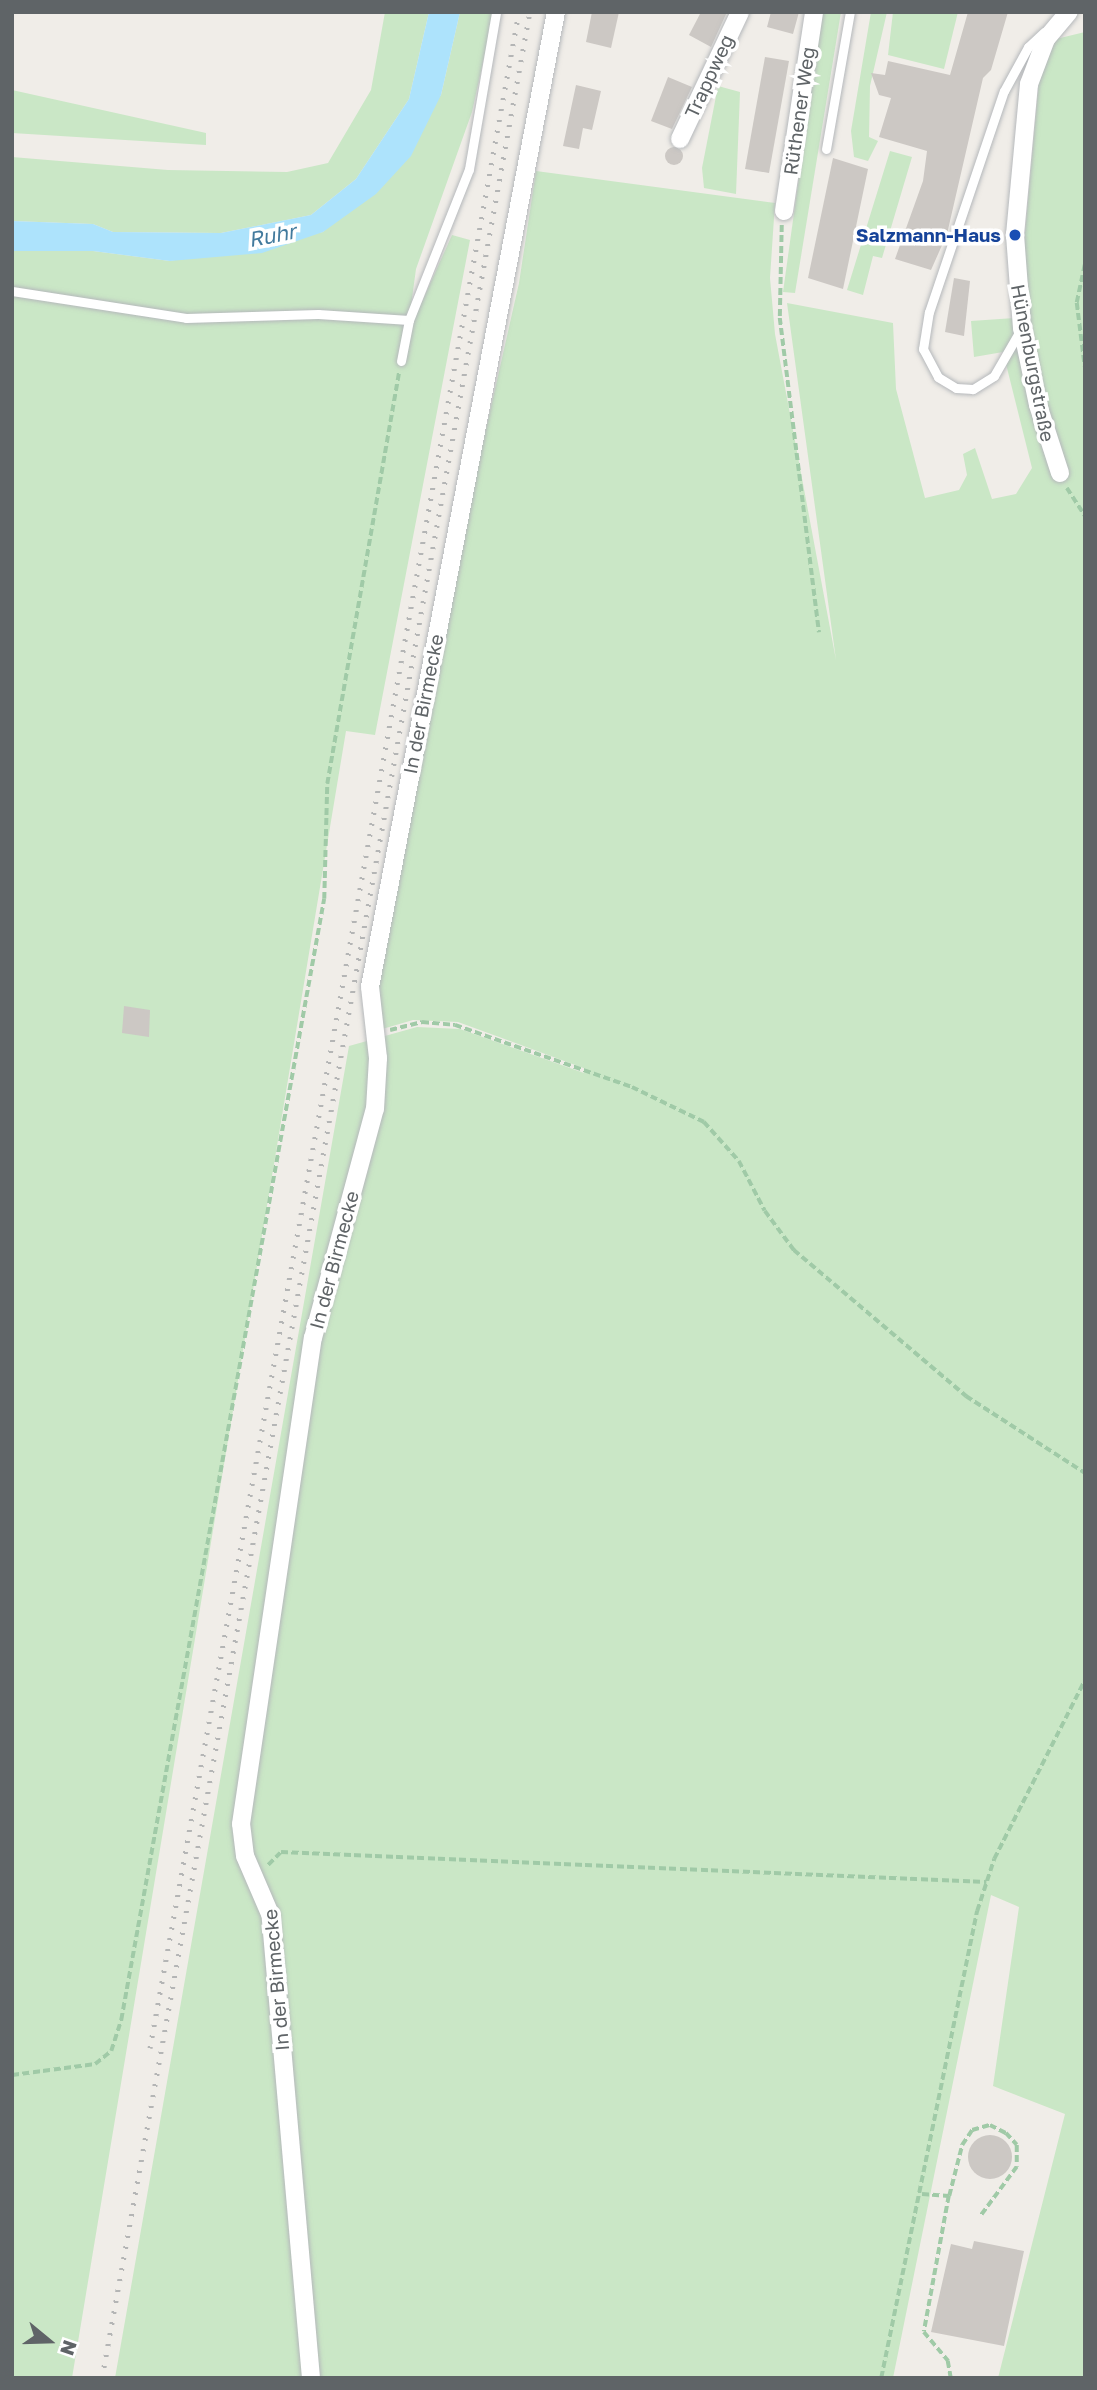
<!DOCTYPE html>
<meta charset="utf-8">
<style>
body{margin:0}
#map{position:relative;width:1097px;height:2390px;overflow:hidden;background:#f0ede8;font-family:"Golos Text",sans-serif}
div>[style]{position:absolute}
.green>*{inset:0;background:#cae7c6}
.water>*{inset:0;background:#ade3fc}
.building>*{inset:0;background:#ccc8c4}
.round{border-radius:50%}
.path>*{height:3.5px;margin-top:-1.75px;transform-origin:0;background:repeating-linear-gradient(90deg,#a0caa7 0 7px,transparent 0 10.5px)}
.roads{filter:drop-shadow(0 0 2px #b5b8bb) drop-shadow(0 0 2px #b5b8bb)}
.service>*{height:9px;margin:-4.5px;padding:0 4.5px;transform-origin:4.5px;border-radius:4.5px;background:#fff}
.minor>*{height:18px;margin:-9px;padding:0 9px;transform-origin:9px;border-radius:9px;background:#fff}
.rail>*{height:5px;margin-top:-2.5px;transform-origin:0;background:repeating-linear-gradient(90deg,#b4b5b5 0 2px,transparent 0 11px)}
.dots>*{width:19px;height:19px;translate:-50% -50%;box-sizing:border-box;border:4px solid #fff;border-radius:50%}
span{translate:-50% -50%;white-space:nowrap;text-align:center;line-height:1.15;-webkit-text-stroke:7px #fff;paint-order:stroke}
.street-label{font-size:19px;color:#5f6467}
.transit-label{font-size:19px;color:#164399;font-weight:700}
.right{translate:-100% -50%;text-align:right}
.water-label{font-size:21px;color:#427a9d;font-style:italic}
.frame{position:absolute;inset:0;border:14px solid #5f6467;pointer-events:none}
.north{position:absolute;left:14px;top:2306px;width:70px;height:70px;-webkit-text-stroke:5px #fff;paint-order:stroke;rotate:109deg;font-size:19px;font-weight:700;line-height:28px;text-align:center;color:#5f6467}
.north::after{content:'';display:block;margin:auto;width:24px;height:32px;background:#5f6467;clip-path:polygon(50% 0,100% 100%,50% 72%,0 100%)}
</style>
<div id="map">
<div class="green">
<i style="clip-path:polygon(385px 12px,429px 12px,409px 99px,356px 179px,311px 215px,221px 233px,113px 232px,93px 224px,12px 221px,12px 157px,168px 170px,287px 172px,328px 163px,371px 90px)"></i>
<i style="clip-path:polygon(460px 12px,494px 12px,472px 112px,416px 269px,407px 335px,452px 235px,470px 240px,375px 735px,346px 731px,72px 2378px,12px 2378px,12px 251px,93px 251px,170px 261px,323px 232px,441px 95px)"></i>
<i style="clip-path:polygon(822px 12px,841px 12px,795px 293px,783px 292px)"></i>
<i style="clip-path:polygon(871px 12px,887px 12px,870px 86px,869px 137px,878px 141px,868px 161px,854px 157px,851px 131px)"></i>
<i style="clip-path:polygon(893px 12px,958px 12px,944px 69px,888px 55px)"></i>
<i style="clip-path:polygon(1085px 32px,1085px 2378px,998px 2378px,1065px 2114px,993px 2086px,1019px 1907px,991px 1895px,893px 2378px,115px 2378px,349px 1046px,417px 1027px,460px 1029px,584px 1073px,586px 1069px,458px 1022px,413px 1020px,379px 1030px,374px 993px,452px 579px,519px 283px,536px 171px,775px 203px,770px 278px,775px 334px,836px 660px,787px 303px,893px 323px,896px 389px,925px 498px,959px 490px,967px 475px,963px 454px,975px 448px,992px 499px,1016px 494px,1032px 468px,1003px 352px,974px 357px,971px 321px,1030px 317px,1022px 266px,1039px 79px,1056px 39px)"></i>
<i style="clip-path:polygon(718px 86px,740px 92px,736px 194px,704px 188px,702px 168px)"></i>
<i style="clip-path:polygon(12px 90px,206px 133px,206px 145px,12px 133px)"></i>
<i style="clip-path:polygon(890px 151px,912px 157px,882px 258px,873px 256px,863px 295px,847px 290px)"></i>
</div>
<div class="water">
<i style="clip-path:polygon(429px 12px,460px 12px,441px 95px,411px 156px,376px 194px,323px 232px,262px 253px,170px 261px,93px 251px,12px 251px,12px 221px,93px 224px,113px 232px,221px 233px,311px 215px,356px 179px,409px 99px)"></i>
</div>
<div class="building">
<i style="clip-path:polygon(592px 12px,619px 12px,611px 48px,586px 42px)"></i>
<i style="clip-path:polygon(701px 12px,727px 12px,711px 47px,689px 35px)"></i>
<i style="clip-path:polygon(771px 12px,799px 12px,793px 34px,767px 27px)"></i>
<i style="clip-path:polygon(968px 12px,1008px 12px,991px 70px,983px 78px,947px 234px,931px 270px,895px 259px,923px 181px,927px 151px,879px 137px,891px 98px,879px 95px,871px 73px,885px 75px,888px 61px,950px 75px)"></i>
<i style="clip-path:polygon(765px 57px,789px 61px,769px 173px,745px 169px)"></i>
<i style="clip-path:polygon(668px 77px,692px 87px,672px 129px,651px 121px)"></i>
<i style="clip-path:polygon(576px 85px,601px 91px,592px 130px,583px 128px,579px 149px,563px 146px)"></i>
<i class="round" style="left:665px;top:147px;width:18px;height:18px"></i>
<i style="clip-path:polygon(833px 158px,868px 169px,843px 289px,808px 278px)"></i>
<i style="clip-path:polygon(954px 278px,970px 281px,964px 336px,945px 332px)"></i>
<i style="clip-path:polygon(124px 1006px,150px 1010px,149px 1037px,122px 1033px)"></i>
<i class="round" style="left:968px;top:2135px;width:44px;height:44px"></i>
<i style="clip-path:polygon(974px 2241px,1024px 2251px,1004px 2346px,931px 2332px,951px 2244px,972px 2249px)"></i>
</div>
<div class="path">
<i style="left:782px;top:225px;width:93px;rotate:91.2deg"></i>
<i style="left:780px;top:318px;width:317px;rotate:82.9deg"></i>
<i style="left:1085px;top:265px;width:39px;rotate:102deg"></i>
<i style="left:1077px;top:303px;width:64px;rotate:82.9deg"></i>
<i style="left:1067px;top:488px;width:33px;rotate:57deg"></i>
<i style="left:390px;top:1030px;width:33px;rotate:-14deg"></i>
<i style="left:422px;top:1022px;width:33px;rotate:5deg"></i>
<i style="left:455px;top:1025px;width:188px;rotate:19.3deg"></i>
<i style="left:632px;top:1087px;width:80px;rotate:25.9deg"></i>
<i style="left:704px;top:1122px;width:52px;rotate:48.1deg"></i>
<i style="left:739px;top:1161px;width:56px;rotate:62.5deg"></i>
<i style="left:765px;top:1211px;width:49px;rotate:53.4deg"></i>
<i style="left:794px;top:1250px;width:226px;rotate:40.3deg"></i>
<i style="left:966px;top:1396px;width:142px;rotate:32.9deg"></i>
<i style="left:268px;top:1865px;width:18px;rotate:-45deg"></i>
<i style="left:281px;top:1852px;width:706px;rotate:2.44deg"></i>
<i style="left:12px;top:2075px;width:84px;rotate:-7.5deg"></i>
<i style="left:95px;top:2064px;width:21px;rotate:-39deg"></i>
<i style="left:111px;top:2051px;width:33px;rotate:-72deg"></i>
<i style="left:121px;top:2020px;width:1139px;rotate:-79.74deg"></i>
<i style="left:324px;top:899px;width:115px;rotate:-88.5deg"></i>
<i style="left:327px;top:784px;width:419px;rotate:-80.1deg"></i>
<i style="left:922px;top:2194px;width:27px;rotate:4deg"></i>
<i style="left:949px;top:2196px;width:138px;rotate:100.4deg"></i>
<i style="left:924px;top:2332px;width:38px;rotate:50deg"></i>
<i style="left:948px;top:2361px;width:17px;rotate:80deg"></i>
<i style="left:949px;top:2196px;width:53px;rotate:-75.7deg"></i>
<i style="left:962px;top:2145px;width:18px;rotate:-56deg"></i>
<i style="left:972px;top:2130px;width:19px;rotate:-16deg"></i>
<i style="left:990px;top:2125px;width:18px;rotate:27deg"></i>
<i style="left:1006px;top:2133px;width:16px;rotate:47deg"></i>
<i style="left:1017px;top:2145px;width:22px;rotate:90deg"></i>
<i style="left:1017px;top:2167px;width:62px;rotate:126.5deg"></i>
<i style="left:881px;top:2378px;width:477px;rotate:-78.4deg"></i>
<i style="left:977px;top:1911px;width:55px;rotate:-71.9deg"></i>
<i style="left:994px;top:1859px;width:201px;rotate:-63.1deg"></i>
</div>
<div class="roads">
<div class="service">
<i style="left:826px;top:149px;width:139px;rotate:-80.1deg"></i>
<i style="left:12px;top:291px;width:176px;rotate:8.8deg"></i>
<i style="left:186px;top:318px;width:132px;rotate:-1.7deg"></i>
<i style="left:318px;top:314px;width:91px;rotate:3.8deg"></i>
<i style="left:1021px;top:329px;width:54px;rotate:119.9deg"></i>
<i style="left:994px;top:376px;width:25px;rotate:148deg"></i>
<i style="left:973px;top:389px;width:17px;rotate:-177deg"></i>
<i style="left:956px;top:388px;width:21px;rotate:-149deg"></i>
<i style="left:938px;top:377px;width:32px;rotate:-118deg"></i>
<i style="left:923px;top:349px;width:37px;rotate:-81deg"></i>
<i style="left:929px;top:312px;width:233px;rotate:-71.3deg"></i>
<i style="left:1004px;top:91px;width:50px;rotate:-61.4deg"></i>
<i style="left:1028px;top:47px;width:22px;rotate:-43deg"></i>
<i style="left:401px;top:361px;width:42px;rotate:-79deg"></i>
<i style="left:409px;top:320px;width:162px;rotate:-68.3deg"></i>
<i style="left:469px;top:169px;width:159px;rotate:-80.2deg"></i>
</div>
<div class="minor">
<i style="left:680px;top:139px;width:140px;rotate:-64.7deg"></i>
<i style="left:784px;top:211px;width:201px;rotate:-81.4deg"></i>
<i style="left:1060px;top:473px;width:71px;rotate:-107.9deg"></i>
<i style="left:1038px;top:405px;width:79px;rotate:-101.7deg"></i>
<i style="left:1022px;top:328px;width:93px;rotate:-94.3deg"></i>
<i style="left:1015px;top:235px;width:152px;rotate:-84.7deg"></i>
<i style="left:1029px;top:84px;width:48px;rotate:-69.3deg"></i>
<i style="left:1046px;top:39px;width:35px;rotate:-50deg"></i>
<i style="left:311px;top:2378px;width:466px;rotate:-95deg"></i>
<i style="left:270px;top:1914px;width:63px;rotate:-113.3deg"></i>
<i style="left:245px;top:1856px;width:32px;rotate:-97deg"></i>
<i style="left:241px;top:1824px;width:491px;rotate:-81.6deg"></i>
<i style="left:313px;top:1338px;width:237px;rotate:-74.9deg"></i>
<i style="left:375px;top:1109px;width:51px;rotate:-86.6deg"></i>
<i style="left:378px;top:1058px;width:71px;rotate:-96.4deg"></i>
<i style="left:370px;top:987px;width:993px;rotate:-79.2deg"></i>
</div>
</div>
<div class="rail">
<i style="left:150px;top:2048px;width:2069px;rotate:-79.73deg"></i>
<i style="left:102px;top:2378px;width:2404px;rotate:-79.75deg"></i>
</div>
<div class="dots">
<i style="left:1015px;top:235px;background:#1a4fb4"></i>
</div>
<div class="street-label">
<span style="left:709px;top:76px;rotate:-65deg">Trappweg</span>
<span style="left:799px;top:111px;rotate:-82deg">Rüthener Weg</span>
<span style="left:1033px;top:363px;rotate:79deg">Hünenburgstraße</span>
<span style="left:423px;top:704px;rotate:-79deg">In der Birmecke</span>
<span style="left:334px;top:1260px;rotate:-75deg">In der Birmecke</span>
<span style="left:276px;top:1980px;rotate:-95deg">In der Birmecke</span>
</div>
<div class="transit-label">
<span class="right" style="left:1001px;top:235px">Salzmann-Haus</span>
</div>
<div class="water-label">
<span style="left:272px;top:235px;rotate:-11deg">Ruhr</span>
</div>
<div class="frame"></div>
<div class="north">N</div>
</div>
